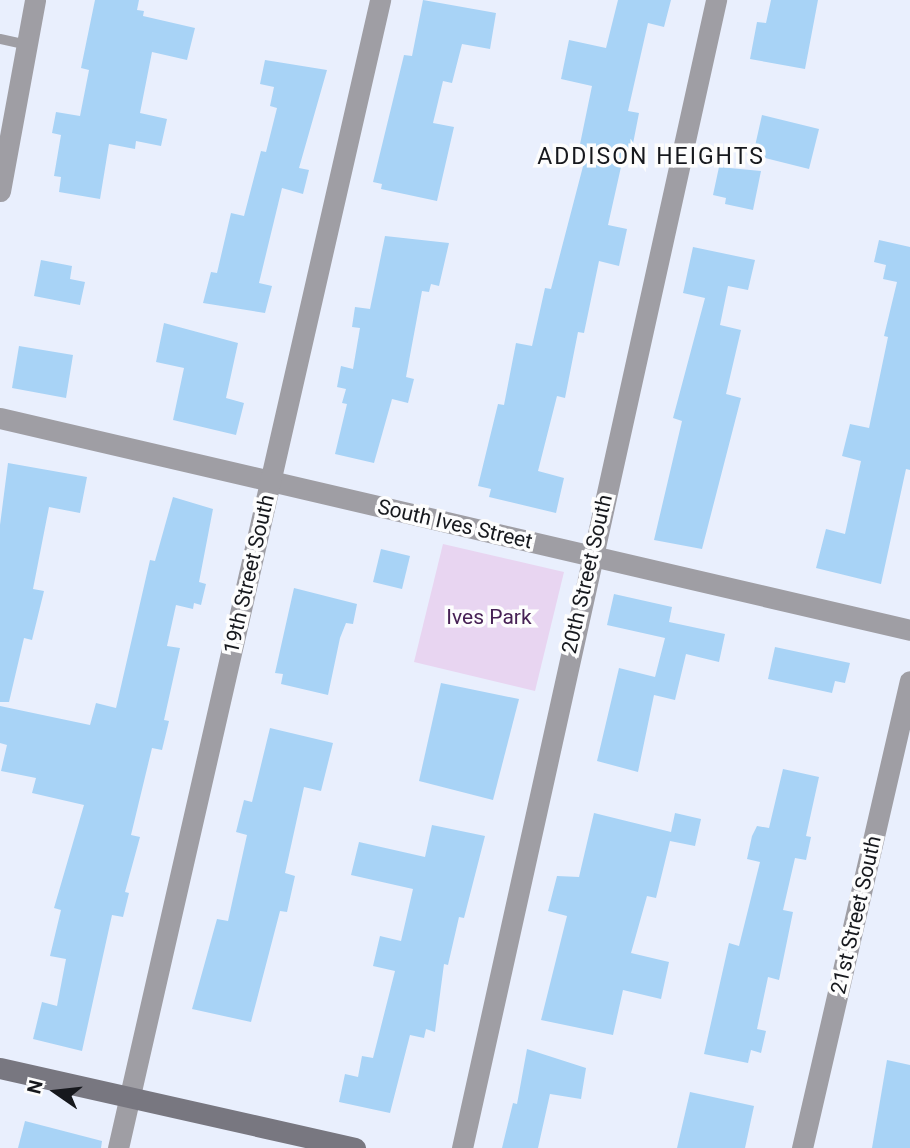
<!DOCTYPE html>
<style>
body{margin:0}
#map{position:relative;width:910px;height:1148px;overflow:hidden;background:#e9effd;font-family:Roboto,sans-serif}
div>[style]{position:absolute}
.green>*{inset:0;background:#e8d5f1}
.building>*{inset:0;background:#a8d3f6}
.lane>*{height:10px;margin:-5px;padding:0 5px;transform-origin:5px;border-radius:5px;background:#9f9ea4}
.street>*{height:21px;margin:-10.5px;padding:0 10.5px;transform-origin:10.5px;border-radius:10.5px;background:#9f9ea4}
.secondary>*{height:21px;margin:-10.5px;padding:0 10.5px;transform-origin:10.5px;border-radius:10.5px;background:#787780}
span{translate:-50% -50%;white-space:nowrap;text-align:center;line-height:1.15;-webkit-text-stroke:7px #fdfdfd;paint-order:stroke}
.street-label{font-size:21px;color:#16181d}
.park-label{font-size:21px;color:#472155}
.neighbourhood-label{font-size:23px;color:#16181d;letter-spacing:2px}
.north{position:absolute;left:21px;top:1057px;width:70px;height:70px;-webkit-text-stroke:5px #fdfdfd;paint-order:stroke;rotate:284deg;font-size:19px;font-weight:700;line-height:28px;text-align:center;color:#16181d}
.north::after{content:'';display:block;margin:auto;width:24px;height:32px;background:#16181d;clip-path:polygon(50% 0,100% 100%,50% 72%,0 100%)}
</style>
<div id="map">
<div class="green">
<i style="clip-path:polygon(443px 544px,564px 572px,535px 691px,414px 662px)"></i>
</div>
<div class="building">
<i style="clip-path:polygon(95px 0,139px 0,137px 10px,144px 11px,143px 16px,195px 28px,187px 60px,152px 52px,140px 113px,167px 119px,161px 146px,136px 141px,135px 149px,109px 144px,100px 199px,59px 192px,61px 177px,54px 176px,61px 135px,52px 133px,56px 112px,80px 116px,89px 70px,81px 68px)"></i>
<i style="clip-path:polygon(423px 0,496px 13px,490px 49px,462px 44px,452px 83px,443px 81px,433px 123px,454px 127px,437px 201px,381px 189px,382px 184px,373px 182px,404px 55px,412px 56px)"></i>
<i style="clip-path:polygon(618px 0,671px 0,664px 27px,648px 23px,628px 111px,639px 113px,630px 159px,623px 158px,608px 225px,627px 229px,619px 266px,599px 261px,584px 333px,578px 332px,565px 398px,557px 396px,538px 471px,564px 478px,556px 513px,489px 497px,491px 489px,478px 486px,498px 404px,504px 405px,516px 343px,532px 346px,545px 288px,551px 289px,587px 151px,579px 149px,592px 86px,561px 79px,569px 40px,606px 48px)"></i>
<i style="clip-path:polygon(771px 0,818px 0,805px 69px,750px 59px,757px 22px,766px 23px)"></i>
<i style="clip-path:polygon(265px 60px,327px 70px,299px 168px,309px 170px,303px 194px,282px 188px,259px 283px,272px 286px,265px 313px,203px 303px,211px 272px,217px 273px,231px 213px,244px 216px,261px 151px,266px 152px,277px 108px,270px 106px,274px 87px,260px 84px)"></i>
<i style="clip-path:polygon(762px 115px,819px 129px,809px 169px,753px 155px)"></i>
<i style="clip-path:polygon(719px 167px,761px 171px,753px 210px,725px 204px,726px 198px,713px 195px)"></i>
<i style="clip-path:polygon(385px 236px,449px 243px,439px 286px,431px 284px,429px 292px,422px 291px,406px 377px,414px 379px,408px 403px,392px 399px,374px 463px,335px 454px,347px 404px,342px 403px,346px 389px,337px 387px,341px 366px,353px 369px,360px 328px,352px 327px,355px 307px,370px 309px)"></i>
<i style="clip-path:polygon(879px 240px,910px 247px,910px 470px,906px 469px,881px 584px,816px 568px,826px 529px,845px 534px,861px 461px,842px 456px,850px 424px,869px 428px,888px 337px,884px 336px,897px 282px,883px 279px,886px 265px,874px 262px)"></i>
<i style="clip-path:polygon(693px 247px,755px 260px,748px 290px,728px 286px,720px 325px,741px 330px,726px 394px,741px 398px,702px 549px,654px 540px,682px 421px,673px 418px,705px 298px,683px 293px)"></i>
<i style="clip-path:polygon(41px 260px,72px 266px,70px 279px,85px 282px,80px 305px,34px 296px)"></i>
<i style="clip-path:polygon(164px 323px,238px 343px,226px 398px,244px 403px,236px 435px,173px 420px,184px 368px,156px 362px)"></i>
<i style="clip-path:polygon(19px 346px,73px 355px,66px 398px,12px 388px)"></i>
<i style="clip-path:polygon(8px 463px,87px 477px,80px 513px,49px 507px,33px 589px,44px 591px,32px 640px,24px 638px,9px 702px,0 702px,0 525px)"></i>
<i style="clip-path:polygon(173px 497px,213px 509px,199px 582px,206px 584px,201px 605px,194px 603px,193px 609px,176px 605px,167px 646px,180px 648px,164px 720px,169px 721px,162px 750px,152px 748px,131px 835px,140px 837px,125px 892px,129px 893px,123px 917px,112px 915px,82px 1051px,33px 1039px,42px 1002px,57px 1006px,66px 959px,50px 956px,61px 910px,54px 908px,84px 805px,32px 793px,36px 778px,1px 771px,7px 745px,0 743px,0 706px,90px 725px,96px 703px,116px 708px,150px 560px,155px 561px)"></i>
<i style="clip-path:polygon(381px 549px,410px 556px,402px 589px,373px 582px)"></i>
<i style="clip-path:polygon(294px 588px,357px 604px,353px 624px,346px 623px,340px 638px,328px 695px,281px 684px,283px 674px,275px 673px)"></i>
<i style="clip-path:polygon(614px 594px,672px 607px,669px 622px,725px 634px,719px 662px,686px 654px,675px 700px,654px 695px,638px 772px,597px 761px,619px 668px,655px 677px,665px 638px,607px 625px)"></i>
<i style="clip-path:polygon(775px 647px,850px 663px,845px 683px,835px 681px,832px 693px,768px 679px)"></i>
<i style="clip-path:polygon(441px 683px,519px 699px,493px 800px,419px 781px)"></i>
<i style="clip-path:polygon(270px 728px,333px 743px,321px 791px,304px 787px,285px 873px,295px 876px,287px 912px,280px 911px,251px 1022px,192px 1009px,217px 919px,228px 921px,247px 835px,236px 832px,244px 800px,252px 802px)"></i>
<i style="clip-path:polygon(783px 769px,819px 777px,806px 836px,811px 837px,806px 860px,795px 858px,783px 910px,793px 912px,779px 980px,768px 977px,757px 1029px,766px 1031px,761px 1053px,751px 1050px,748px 1063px,704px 1054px,729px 943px,739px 946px,760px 862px,747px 859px,752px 836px,757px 826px,769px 828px)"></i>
<i style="clip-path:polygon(594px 813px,671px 832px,675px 813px,701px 819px,695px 846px,670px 841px,656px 898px,647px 896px,631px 953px,669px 962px,661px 999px,623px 990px,613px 1035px,541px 1020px,567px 916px,548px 911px,557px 876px,579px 877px)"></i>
<i style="clip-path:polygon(432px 825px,485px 836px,464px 918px,459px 917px,448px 965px,444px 964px,435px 1032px,426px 1029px,424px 1038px,410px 1035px,390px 1113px,339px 1102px,345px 1074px,358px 1077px,362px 1056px,373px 1058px,395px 971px,373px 966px,380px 936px,401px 941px,413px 889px,351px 875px,359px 842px,425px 857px)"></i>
<i style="clip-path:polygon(527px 1049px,586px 1068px,581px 1099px,550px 1094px,538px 1148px,502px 1148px,513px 1103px,517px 1104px)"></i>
<i style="clip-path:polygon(887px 1060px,910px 1065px,910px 1148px,872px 1148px)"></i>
<i style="clip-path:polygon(690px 1092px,754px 1106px,745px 1148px,677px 1148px)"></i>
<i style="clip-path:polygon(25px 1121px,102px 1141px,101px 1148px,18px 1148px)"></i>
</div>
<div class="lane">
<i style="left:0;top:39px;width:29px;rotate:12deg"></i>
</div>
<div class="street">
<i style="left:0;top:191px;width:194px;rotate:-79.6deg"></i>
<i style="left:0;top:418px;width:934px;rotate:13.11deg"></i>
<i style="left:118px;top:1148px;width:1178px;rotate:-77.14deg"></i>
<i style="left:462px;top:1148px;width:1176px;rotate:-77.52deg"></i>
<i style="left:802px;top:1148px;width:479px;rotate:-77deg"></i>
</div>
<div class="secondary">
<i style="left:0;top:1068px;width:364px;rotate:12.7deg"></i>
</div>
<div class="street-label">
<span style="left:455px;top:524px;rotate:13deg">South Ives Street</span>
<span style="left:249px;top:574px;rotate:-77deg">19th Street South</span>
<span style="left:587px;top:574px;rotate:-77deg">20th Street South</span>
<span style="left:856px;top:915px;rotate:-77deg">21st Street South</span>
</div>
<div class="park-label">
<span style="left:489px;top:617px">Ives Park</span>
</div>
<div class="neighbourhood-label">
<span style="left:651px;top:157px">ADDISON HEIGHTS</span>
</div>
<div class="north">N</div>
</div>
